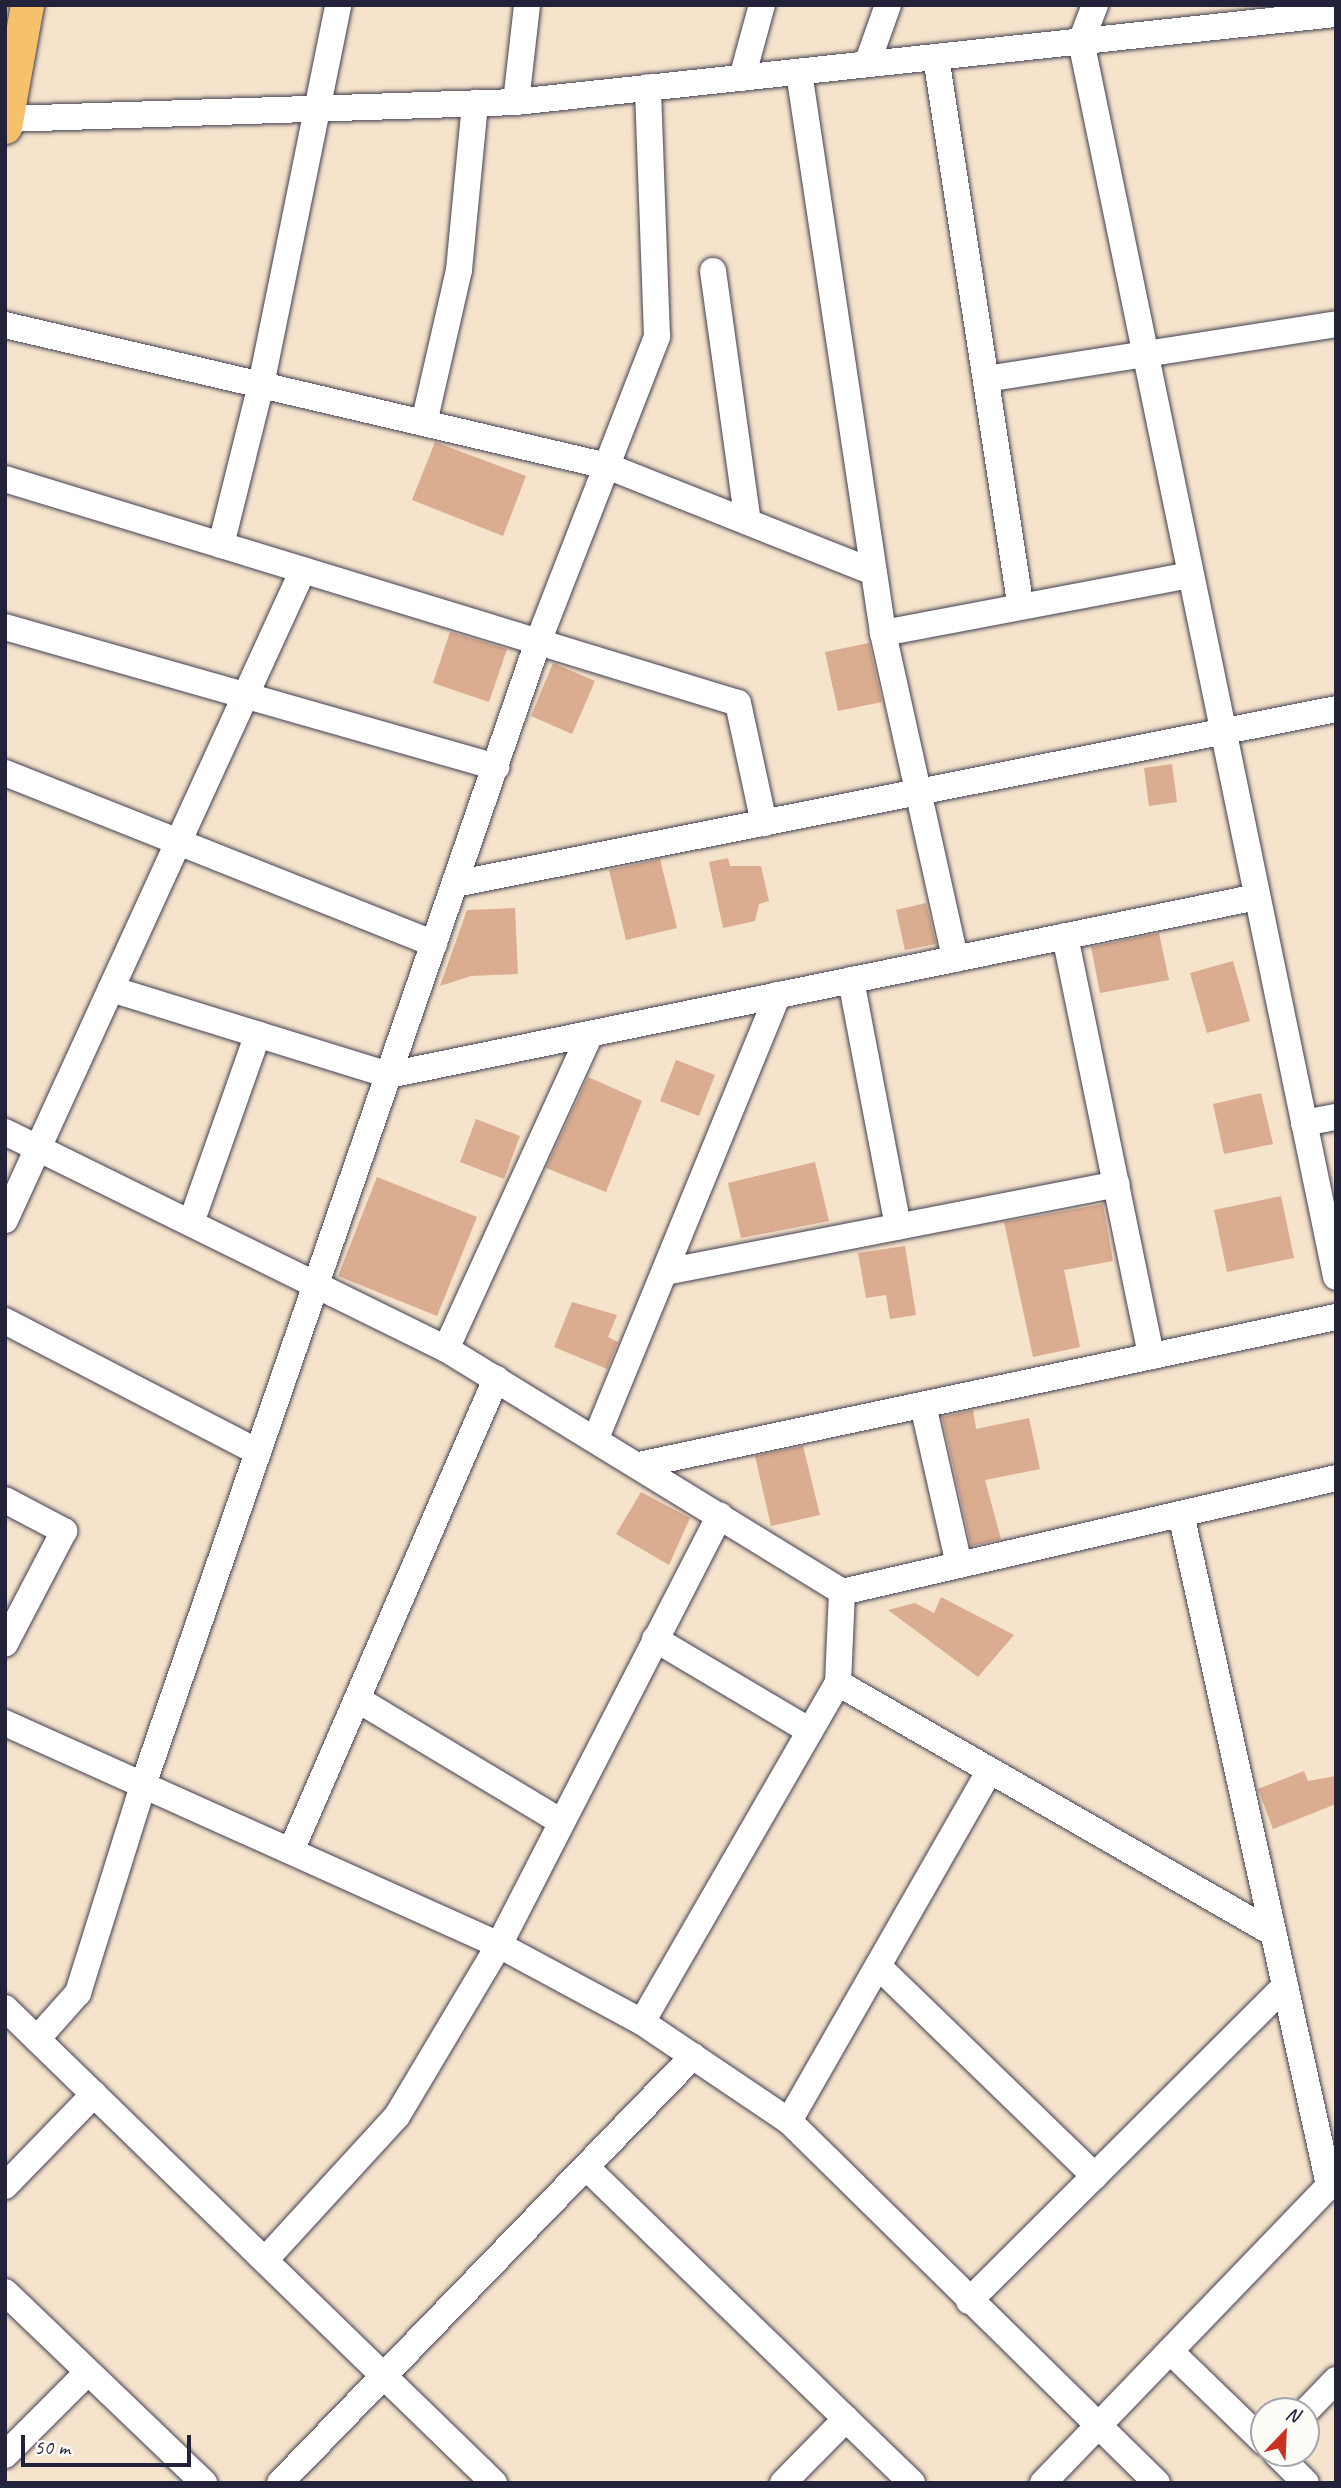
<!DOCTYPE html>
<style>
body{margin:0}
#map{position:relative;width:1341px;height:2488px;overflow:hidden;background:#f5e3cb;font-family:Caveat,sans-serif}
div>[style]{position:absolute}
.building>*{inset:0;background:#daac90}
.roads{filter:drop-shadow(0 0 2px #423f51) drop-shadow(0 0 2px #423f51)}
.minor>*{height:26px;margin:-13px;padding:0 13px;transform-origin:13px;border-radius:13px;background:#fff}
.major>*{height:33px;margin:-16.5px;padding:0 16.5px;transform-origin:16.5px;border-radius:16.5px;background:#f5c16b}
span{translate:-50% -50%;white-space:nowrap;text-align:center;line-height:1.15;-webkit-text-stroke:5px #fdfcf7;paint-order:stroke}
.frame{position:absolute;inset:0;border:7px solid #22223b;pointer-events:none}
.north{position:absolute;left:1250px;top:2397px;width:70px;height:70px;box-sizing:border-box;background:#fdfcf7;border:2px solid #a5a5ac;border-radius:50%;rotate:23deg;font-size:19px;font-weight:700;line-height:28px;text-align:center;color:#22223b}
.north::after{content:'';display:block;margin:auto;width:24px;height:32px;background:#c8321e;clip-path:polygon(50% 0,100% 100%,50% 72%,0 100%)}
.scale{position:absolute;left:21px;top:2435px;width:170px;height:32px;box-sizing:border-box;border:4px solid #22223b;border-top:0;padding-left:9px;font-size:21px;line-height:24px;white-space:nowrap;color:#22223b;-webkit-text-stroke:5px #fdfcf7;paint-order:stroke}
</style>
<div id="map">
<div class="building">
<i style="clip-path:polygon(435px 442px,526px 476px,503px 536px,412px 500px)"></i>
<i style="clip-path:polygon(450px 632px,507px 649px,489px 702px,433px 683px)"></i>
<i style="clip-path:polygon(869px 643px,882px 702px,838px 711px,825px 652px)"></i>
<i style="clip-path:polygon(553px 663px,595px 681px,572px 734px,531px 716px)"></i>
<i style="clip-path:polygon(1172px 764px,1177px 802px,1149px 806px,1144px 768px)"></i>
<i style="clip-path:polygon(728px 858px,730px 866px,761px 866px,769px 901px,759px 904px,755px 921px,723px 928px,709px 862px)"></i>
<i style="clip-path:polygon(660px 859px,677px 928px,626px 940px,609px 870px)"></i>
<i style="clip-path:polygon(926px 903px,936px 944px,905px 950px,896px 910px)"></i>
<i style="clip-path:polygon(515px 908px,518px 974px,471px 976px,440px 986px,467px 910px)"></i>
<i style="clip-path:polygon(1159px 933px,1169px 980px,1100px 993px,1091px 947px)"></i>
<i style="clip-path:polygon(1233px 961px,1250px 1021px,1207px 1033px,1190px 973px)"></i>
<i style="clip-path:polygon(676px 1060px,715px 1075px,699px 1116px,660px 1101px)"></i>
<i style="clip-path:polygon(588px 1077px,642px 1101px,606px 1192px,546px 1168px)"></i>
<i style="clip-path:polygon(1261px 1093px,1273px 1144px,1224px 1154px,1213px 1104px)"></i>
<i style="clip-path:polygon(476px 1119px,520px 1136px,504px 1179px,460px 1162px)"></i>
<i style="clip-path:polygon(815px 1162px,829px 1221px,741px 1238px,728px 1183px)"></i>
<i style="clip-path:polygon(377px 1177px,477px 1217px,437px 1316px,338px 1276px)"></i>
<i style="clip-path:polygon(1281px 1196px,1294px 1258px,1227px 1272px,1214px 1210px)"></i>
<i style="clip-path:polygon(1103px 1204px,1113px 1261px,1064px 1270px,1080px 1347px,1033px 1357px,1004px 1222px)"></i>
<i style="clip-path:polygon(905px 1246px,916px 1315px,890px 1319px,886px 1295px,866px 1298px,858px 1253px)"></i>
<i style="clip-path:polygon(572px 1302px,617px 1315px,608px 1337px,618px 1342px,607px 1369px,554px 1347px)"></i>
<i style="clip-path:polygon(973px 1410px,976px 1429px,1029px 1418px,1040px 1469px,985px 1480px,1001px 1539px,971px 1546px,942px 1417px)"></i>
<i style="clip-path:polygon(803px 1446px,820px 1515px,771px 1526px,755px 1456px)"></i>
<i style="clip-path:polygon(641px 1492px,690px 1518px,669px 1565px,616px 1534px)"></i>
<i style="clip-path:polygon(941px 1597px,1014px 1635px,978px 1677px,888px 1610px,915px 1603px,934px 1613px)"></i>
<i style="clip-path:polygon(1304px 1771px,1308px 1781px,1336px 1776px,1336px 1804px,1273px 1829px,1258px 1789px)"></i>
</div>
<div class="roads">
<div class="minor">
<i style="left:1095px;top:5px;width:39px;rotate:111deg"></i>
<i style="left:1081px;top:41px;width:1262px;rotate:78.34deg"></i>
<i style="left:936px;top:57px;width:551px;rotate:81.24deg"></i>
<i style="left:867px;top:64px;width:63px;rotate:-70.4deg"></i>
<i style="left:799px;top:72px;width:567px;rotate:81.48deg"></i>
<i style="left:883px;top:633px;width:334px;rotate:77.5deg"></i>
<i style="left:742px;top:78px;width:76px;rotate:-74.7deg"></i>
<i style="left:516px;top:102px;width:98px;rotate:-83.5deg"></i>
<i style="left:7px;top:119px;width:509px;rotate:-1.91deg"></i>
<i style="left:516px;top:102px;width:825px;rotate:-6.13deg"></i>
<i style="left:713px;top:271px;width:253px;rotate:82.1deg"></i>
<i style="left:5px;top:325px;width:618px;rotate:13.18deg"></i>
<i style="left:607px;top:466px;width:287px;rotate:21.7deg"></i>
<i style="left:986px;top:379px;width:354px;rotate:-8.9deg"></i>
<i style="left:424px;top:423px;width:157px;rotate:-77.1deg"></i>
<i style="left:459px;top:270px;width:168px;rotate:-84.5deg"></i>
<i style="left:5px;top:479px;width:766px;rotate:16.99deg"></i>
<i style="left:738px;top:703px;width:123px;rotate:77.8deg"></i>
<i style="left:221px;top:545px;width:165px;rotate:-76deg"></i>
<i style="left:261px;top:385px;width:388px;rotate:-78.5deg"></i>
<i style="left:5px;top:627px;width:511px;rotate:15.91deg"></i>
<i style="left:883px;top:633px;width:313px;rotate:-10.7deg"></i>
<i style="left:5px;top:773px;width:462px;rotate:21.7deg"></i>
<i style="left:455px;top:884px;width:898px;rotate:-11.23deg"></i>
<i style="left:1065px;top:936px;width:429px;rotate:78.4deg"></i>
<i style="left:851px;top:980px;width:251px;rotate:79.2deg"></i>
<i style="left:111px;top:989px;width:291px;rotate:17.2deg"></i>
<i style="left:389px;top:1075px;width:886px;rotate:-11.59deg"></i>
<i style="left:1304px;top:1123px;width:33px;rotate:-11deg"></i>
<i style="left:5px;top:1132px;width:491px;rotate:26.2deg"></i>
<i style="left:446px;top:1349px;width:465px;rotate:31.5deg"></i>
<i style="left:842px;top:1592px;width:507px;rotate:-12.99deg"></i>
<i style="left:5px;top:1220px;width:715px;rotate:-65.37deg"></i>
<i style="left:192px;top:1220px;width:197px;rotate:-70.5deg"></i>
<i style="left:665px;top:1272px;width:460px;rotate:-11deg"></i>
<i style="left:5px;top:1321px;width:285px;rotate:27.4deg"></i>
<i style="left:446px;top:1349px;width:346px;rotate:-65.4deg"></i>
<i style="left:923px;top:1405px;width:164px;rotate:77.3deg"></i>
<i style="left:596px;top:1438px;width:479px;rotate:-67.7deg"></i>
<i style="left:639px;top:1465px;width:713px;rotate:-11.99deg"></i>
<i style="left:5px;top:1500px;width:67px;rotate:27.7deg"></i>
<i style="left:64px;top:1531px;width:127px;rotate:117.6deg"></i>
<i style="left:1181px;top:1514px;width:687px;rotate:77.56deg"></i>
<i style="left:655px;top:1639px;width:180px;rotate:30.7deg"></i>
<i style="left:838px;top:1683px;width:502px;rotate:29.89deg"></i>
<i style="left:357px;top:1699px;width:237px;rotate:31deg"></i>
<i style="left:5px;top:1723px;width:542px;rotate:24.2deg"></i>
<i style="left:499px;top:1945px;width:162px;rotate:28.3deg"></i>
<i style="left:642px;top:2022px;width:177px;rotate:34deg"></i>
<i style="left:789px;top:2121px;width:516px;rotate:44.53deg"></i>
<i style="left:291px;top:1851px;width:515px;rotate:-66.52deg"></i>
<i style="left:878px;top:1966px;width:302px;rotate:44.1deg"></i>
<i style="left:5px;top:2008px;width:682px;rotate:44.17deg"></i>
<i style="left:642px;top:2022px;width:392px;rotate:-60deg"></i>
<i style="left:838px;top:1683px;width:91px;rotate:-87.5deg"></i>
<i style="left:37px;top:2039px;width:62px;rotate:-48.3deg"></i>
<i style="left:78px;top:1993px;width:218px;rotate:-72.6deg"></i>
<i style="left:143px;top:1785px;width:1209px;rotate:-70.94deg"></i>
<i style="left:538px;top:642px;width:328px;rotate:-68.7deg"></i>
<i style="left:657px;top:336px;width:249px;rotate:-92.1deg"></i>
<i style="left:789px;top:2121px;width:400px;rotate:-60.2deg"></i>
<i style="left:586px;top:2167px;width:454px;rotate:44.1deg"></i>
<i style="left:5px;top:2186px;width:128px;rotate:-45.9deg"></i>
<i style="left:265px;top:2260px;width:195px;rotate:-47.5deg"></i>
<i style="left:397px;top:2116px;width:199px;rotate:-59.2deg"></i>
<i style="left:499px;top:1945px;width:483px;rotate:-62.8deg"></i>
<i style="left:5px;top:2292px;width:276px;rotate:43.8deg"></i>
<i style="left:969px;top:2301px;width:446px;rotate:-44.9deg"></i>
<i style="left:1170px;top:2351px;width:131px;rotate:44.1deg"></i>
<i style="left:1306px;top:2411px;width:43px;rotate:-45.9deg"></i>
<i style="left:1276px;top:2453px;width:42px;rotate:45deg"></i>
<i style="left:5px;top:2455px;width:117px;rotate:-45deg"></i>
<i style="left:280px;top:2483px;width:594px;rotate:-45.95deg"></i>
<i style="left:783px;top:2483px;width:90px;rotate:-45.5deg"></i>
<i style="left:1043px;top:2483px;width:423px;rotate:-46.1deg"></i>
</div>
<div class="major">
<i style="left:5px;top:127px;width:124px;rotate:-79.8deg"></i>
</div>
</div>
<div class="frame"></div>
<div class="north">N</div>
<div class="scale">50 m</div>
</div>
